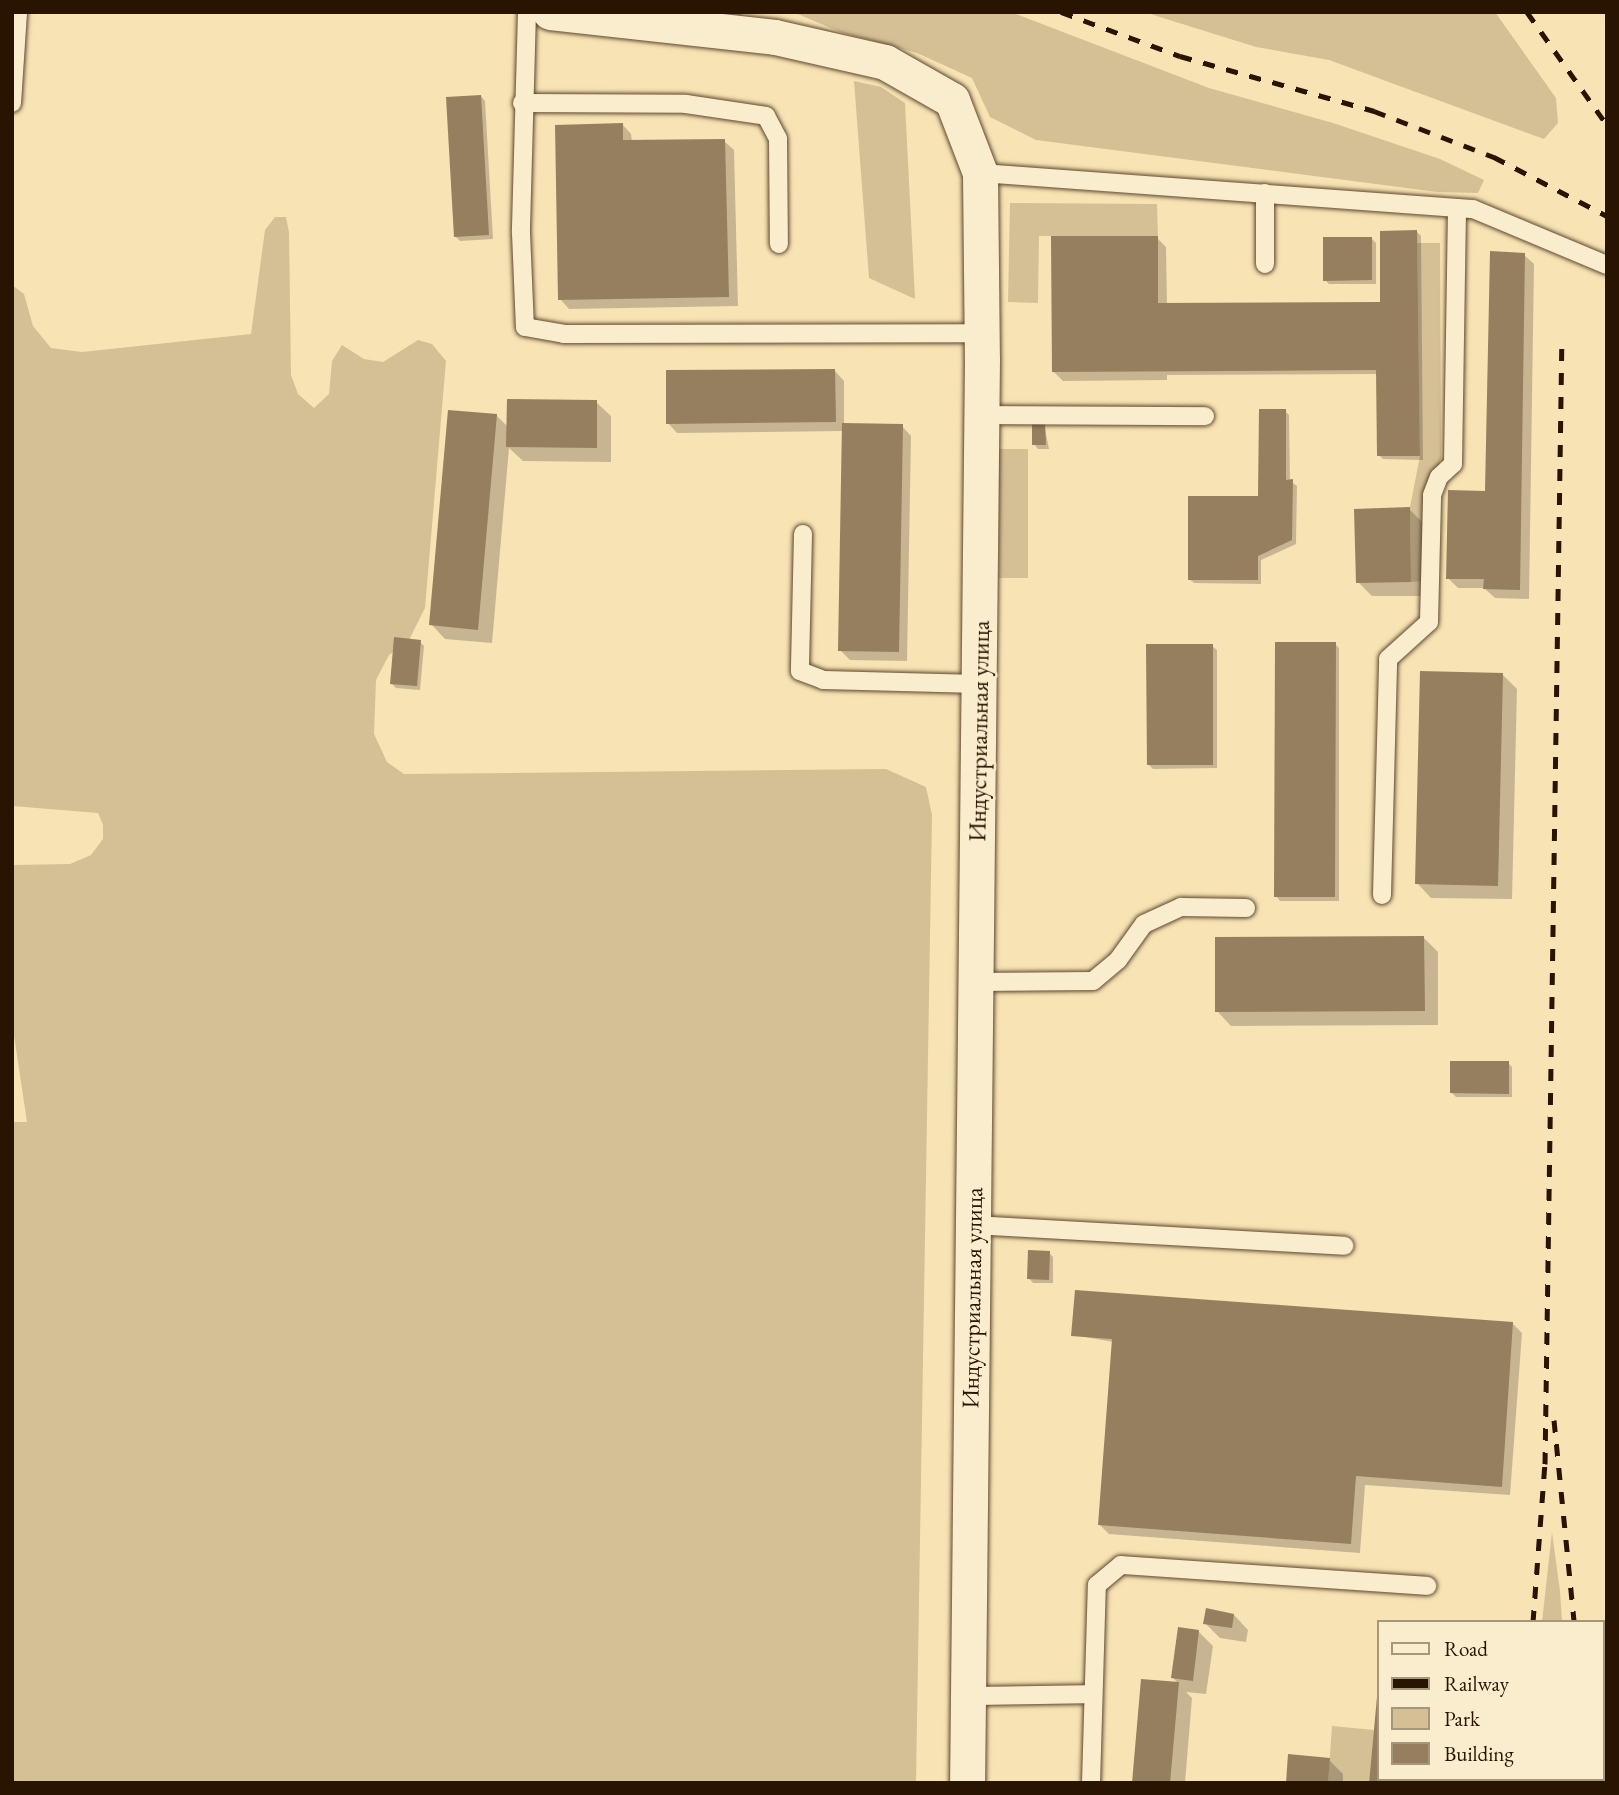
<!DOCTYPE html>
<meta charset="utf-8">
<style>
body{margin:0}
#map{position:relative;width:1619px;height:1795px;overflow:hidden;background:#f8e3b4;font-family:"EB Garamond",serif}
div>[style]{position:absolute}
.green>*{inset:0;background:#d5c096}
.shadow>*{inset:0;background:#0003}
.building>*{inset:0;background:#957f5e}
.roads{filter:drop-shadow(0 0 2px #5d472e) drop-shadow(0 0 2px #5d472e)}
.lane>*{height:18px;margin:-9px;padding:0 9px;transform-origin:9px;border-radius:9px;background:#faedce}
.street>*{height:35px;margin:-17.5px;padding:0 17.5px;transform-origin:17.5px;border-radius:17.5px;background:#faedce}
.rail>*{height:5px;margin-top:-2.5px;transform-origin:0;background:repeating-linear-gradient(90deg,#291301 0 12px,transparent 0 24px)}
span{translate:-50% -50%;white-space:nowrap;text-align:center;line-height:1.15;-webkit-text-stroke:5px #faedce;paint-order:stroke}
.street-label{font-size:24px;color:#291301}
.frame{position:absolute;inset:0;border:14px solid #291301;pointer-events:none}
.legend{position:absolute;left:1377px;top:1620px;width:228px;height:161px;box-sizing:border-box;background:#faedce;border:2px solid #a6967c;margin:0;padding:9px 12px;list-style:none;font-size:21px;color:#291301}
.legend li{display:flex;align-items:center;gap:14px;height:35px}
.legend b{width:35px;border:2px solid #a6967c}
</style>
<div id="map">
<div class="green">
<i style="clip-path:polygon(793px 12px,1011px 12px,1209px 88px,1333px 123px,1440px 159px,1484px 180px,1478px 193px,1437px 192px,1036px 140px,990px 117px,972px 78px,917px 53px,840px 32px)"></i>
<i style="clip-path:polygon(1144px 12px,1495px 12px,1556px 98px,1558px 123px,1544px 139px,1329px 60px,1256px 47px)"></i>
<i style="clip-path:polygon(854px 81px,881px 87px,905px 103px,915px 299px,869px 278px)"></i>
<i style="clip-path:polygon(1010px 203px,1157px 204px,1158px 236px,1039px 236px,1038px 303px,1008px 302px)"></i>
<i style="clip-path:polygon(275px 217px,286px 217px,289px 232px,291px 375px,298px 394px,314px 408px,329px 394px,332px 361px,342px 345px,364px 359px,383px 362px,418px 340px,432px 344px,446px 361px,425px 608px,408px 642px,389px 655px,376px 680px,374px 734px,387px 762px,404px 774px,886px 769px,926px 787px,932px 815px,916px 1783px,12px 1783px,12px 1122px,27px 1122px,12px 1022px,12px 865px,70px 864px,91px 855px,103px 839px,103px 825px,98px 813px,12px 806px,12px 285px,24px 294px,33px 326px,51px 348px,82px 352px,251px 334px,265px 230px)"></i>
<i style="clip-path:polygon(1417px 243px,1440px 243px,1441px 458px,1424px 510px,1424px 581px,1411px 582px,1410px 507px,1420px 456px)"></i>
<i style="clip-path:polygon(999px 449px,1028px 449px,1028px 578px,999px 578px)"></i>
<i style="clip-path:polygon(1552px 1532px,1560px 1591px,1562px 1622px,1542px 1622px)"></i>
<i style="clip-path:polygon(1332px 1726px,1374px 1730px,1369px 1783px,1328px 1783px)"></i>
</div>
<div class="shadow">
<i style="clip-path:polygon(705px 12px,744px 12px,738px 20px)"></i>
<i style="clip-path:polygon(481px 96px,485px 101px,493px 239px,460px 241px,456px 237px)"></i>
<i style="clip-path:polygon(622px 124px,631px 134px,632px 142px,724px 141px,734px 150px,738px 306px,569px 309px,560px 299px)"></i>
<i style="clip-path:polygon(1417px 232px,1421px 236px,1423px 460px,1383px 459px,1379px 455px,1378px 374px,1167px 375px,1167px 380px,1063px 381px,1053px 371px,1157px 238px,1166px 247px,1167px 305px,1381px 304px)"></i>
<i style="clip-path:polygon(1371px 238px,1376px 243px,1376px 284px,1329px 284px,1325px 280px)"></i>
<i style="clip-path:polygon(1524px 255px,1534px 264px,1529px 599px,1495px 598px,1484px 588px,1458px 588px,1448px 578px,1487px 493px)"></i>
<i style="clip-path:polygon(835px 371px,844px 381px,844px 425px,902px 426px,911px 436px,907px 661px,850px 660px,840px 650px,844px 431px,677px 433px,668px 423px)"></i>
<i style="clip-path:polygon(596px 402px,611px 416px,611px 462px,523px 461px,509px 448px,492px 643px,445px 639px,431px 624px,496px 415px,508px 427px)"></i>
<i style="clip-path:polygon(1285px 411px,1289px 415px,1290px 481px,1297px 486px,1296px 544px,1261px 560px,1261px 584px,1194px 583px,1189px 579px,1260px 498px)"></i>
<i style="clip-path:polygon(1044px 424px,1049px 449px,1038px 449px,1034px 444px)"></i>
<i style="clip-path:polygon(1409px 509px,1423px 523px,1425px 596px,1372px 596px,1358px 582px)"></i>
<i style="clip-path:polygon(420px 642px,424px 646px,420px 690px,396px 688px,392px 684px)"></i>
<i style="clip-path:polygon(1335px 644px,1339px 648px,1339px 901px,1280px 901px,1276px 896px)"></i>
<i style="clip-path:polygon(1212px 646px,1217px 650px,1217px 768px,1153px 769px,1149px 765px)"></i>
<i style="clip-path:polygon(1502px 674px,1517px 689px,1512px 899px,1431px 898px,1417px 883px)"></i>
<i style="clip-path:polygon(1424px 938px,1438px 952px,1438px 1025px,1231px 1026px,1217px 1011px)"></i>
<i style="clip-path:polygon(1508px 1063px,1512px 1067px,1512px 1097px,1456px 1097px,1452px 1093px)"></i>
<i style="clip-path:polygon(1049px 1253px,1053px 1257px,1053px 1283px,1033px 1283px,1029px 1278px)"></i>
<i style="clip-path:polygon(1512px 1323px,1522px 1333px,1510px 1495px,1365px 1485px,1360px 1553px,1109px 1534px,1100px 1525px,1114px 1342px,1073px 1335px)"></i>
<i style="clip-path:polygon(1234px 1615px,1248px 1630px,1246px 1642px,1220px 1638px,1205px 1623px)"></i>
<i style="clip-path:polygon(1198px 1631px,1213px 1646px,1206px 1694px,1186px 1692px,1192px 1698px,1185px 1783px,1134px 1783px,1143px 1681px,1179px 1684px,1173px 1678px)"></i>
<i style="clip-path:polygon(1379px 1697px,1379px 1779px,1443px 1779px,1443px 1783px,1371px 1783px)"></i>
<i style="clip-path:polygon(1329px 1760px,1343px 1774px,1343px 1783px,1288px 1783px)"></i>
</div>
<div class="building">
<i style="clip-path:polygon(481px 95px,489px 235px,454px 237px,446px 97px)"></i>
<i style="clip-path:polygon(623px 123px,623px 140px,725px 139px,729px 297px,558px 300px,555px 125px)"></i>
<i style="clip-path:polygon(1417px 230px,1420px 456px,1377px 456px,1376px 370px,1052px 372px,1051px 236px,1158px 236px,1158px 303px,1380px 302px,1380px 231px)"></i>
<i style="clip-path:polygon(1323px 237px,1372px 237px,1372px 280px,1323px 281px)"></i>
<i style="clip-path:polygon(1490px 251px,1525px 253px,1520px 590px,1483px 589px,1484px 579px,1446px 579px,1448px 490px,1485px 491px)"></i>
<i style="clip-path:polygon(835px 369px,836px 422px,666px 424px,666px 370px)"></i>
<i style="clip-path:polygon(507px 399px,597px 400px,597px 448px,506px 447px)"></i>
<i style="clip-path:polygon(1259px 409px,1286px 409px,1286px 480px,1293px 479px,1292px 540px,1258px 556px,1258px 580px,1188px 580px,1188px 496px,1258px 496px)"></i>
<i style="clip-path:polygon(448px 410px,497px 414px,478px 630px,429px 625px)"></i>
<i style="clip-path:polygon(842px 423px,903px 424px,899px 652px,838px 651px)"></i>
<i style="clip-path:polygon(1032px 423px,1045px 423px,1046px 445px,1032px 445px)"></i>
<i style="clip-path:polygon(1410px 507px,1411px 582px,1356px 583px,1354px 509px)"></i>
<i style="clip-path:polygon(394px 637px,421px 640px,417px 686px,390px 684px)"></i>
<i style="clip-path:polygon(1275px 642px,1336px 642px,1335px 897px,1274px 897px)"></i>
<i style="clip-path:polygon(1146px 644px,1213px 644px,1213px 765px,1147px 765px)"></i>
<i style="clip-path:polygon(1420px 671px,1503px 673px,1498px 886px,1415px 884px)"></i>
<i style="clip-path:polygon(1424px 936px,1425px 1011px,1215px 1012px,1215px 937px)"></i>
<i style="clip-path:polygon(1450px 1061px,1509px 1061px,1509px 1094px,1450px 1093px)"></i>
<i style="clip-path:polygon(1028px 1250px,1050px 1251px,1049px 1280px,1027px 1279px)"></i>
<i style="clip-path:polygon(1075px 1290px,1513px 1322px,1502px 1487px,1356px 1476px,1351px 1544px,1098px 1525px,1112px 1339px,1071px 1336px)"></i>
<i style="clip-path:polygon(1206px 1608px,1234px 1614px,1232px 1628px,1203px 1624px)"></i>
<i style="clip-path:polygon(1178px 1627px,1199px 1630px,1193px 1681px,1171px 1678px)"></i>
<i style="clip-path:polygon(1141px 1679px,1179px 1682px,1170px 1783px,1132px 1783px)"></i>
<i style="clip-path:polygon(1377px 1697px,1379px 1779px,1439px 1779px,1439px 1783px,1369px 1783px)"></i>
<i style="clip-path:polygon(1288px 1754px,1330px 1758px,1328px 1783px,1286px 1783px)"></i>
</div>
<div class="roads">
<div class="lane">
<i style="left:527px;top:12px;width:221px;rotate:91.6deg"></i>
<i style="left:521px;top:233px;width:94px;rotate:87.6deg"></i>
<i style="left:525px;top:327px;width:40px;rotate:10deg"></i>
<i style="left:564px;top:334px;width:418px;rotate:-0.1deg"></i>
<i style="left:12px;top:103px;width:91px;rotate:-86.2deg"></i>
<i style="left:522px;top:103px;width:164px;rotate:0.3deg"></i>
<i style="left:686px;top:104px;width:81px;rotate:8.5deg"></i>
<i style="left:766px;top:116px;width:26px;rotate:62deg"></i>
<i style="left:778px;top:139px;width:105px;rotate:89.5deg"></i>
<i style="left:980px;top:173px;width:494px;rotate:4.2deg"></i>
<i style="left:1473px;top:209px;width:145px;rotate:22.7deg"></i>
<i style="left:1265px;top:264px;width:71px;rotate:-90deg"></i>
<i style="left:982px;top:415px;width:223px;rotate:0.3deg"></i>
<i style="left:803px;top:534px;width:137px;rotate:91.3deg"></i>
<i style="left:800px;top:671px;width:25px;rotate:21deg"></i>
<i style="left:823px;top:680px;width:156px;rotate:1.5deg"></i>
<i style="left:1382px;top:895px;width:236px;rotate:-88.5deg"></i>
<i style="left:1388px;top:659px;width:55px;rotate:-42.1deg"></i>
<i style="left:1429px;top:622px;width:127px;rotate:-88.6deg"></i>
<i style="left:1432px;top:495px;width:19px;rotate:-69deg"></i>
<i style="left:1439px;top:477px;width:19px;rotate:-43deg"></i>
<i style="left:1453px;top:464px;width:256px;rotate:-89.1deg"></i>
<i style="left:976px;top:982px;width:117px;rotate:-0.5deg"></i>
<i style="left:1093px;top:981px;width:33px;rotate:-40deg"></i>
<i style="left:1118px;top:960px;width:44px;rotate:-54.2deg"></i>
<i style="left:1144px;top:924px;width:41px;rotate:-24.7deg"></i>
<i style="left:1181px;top:907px;width:65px;rotate:0.9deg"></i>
<i style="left:973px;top:1225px;width:372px;rotate:3.2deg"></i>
<i style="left:968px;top:1696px;width:125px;rotate:-0.9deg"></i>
<i style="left:1091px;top:1783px;width:198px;rotate:-88.3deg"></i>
<i style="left:1097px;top:1585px;width:31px;rotate:-40deg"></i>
<i style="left:1121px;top:1565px;width:307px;rotate:3.9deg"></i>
</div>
<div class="street">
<i style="left:550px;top:12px;width:226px;rotate:6.3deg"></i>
<i style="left:775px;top:37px;width:113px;rotate:12.8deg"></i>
<i style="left:885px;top:62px;width:77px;rotate:29.6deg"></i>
<i style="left:952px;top:100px;width:78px;rotate:69deg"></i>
<i style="left:980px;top:173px;width:186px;rotate:89.4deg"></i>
<i style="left:982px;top:359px;width:1424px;rotate:90.6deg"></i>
</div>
</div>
<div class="rail">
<i style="left:1061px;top:12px;width:127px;rotate:20.3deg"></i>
<i style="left:1180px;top:56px;width:202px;rotate:15.8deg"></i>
<i style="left:1374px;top:111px;width:129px;rotate:21deg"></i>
<i style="left:1494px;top:157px;width:127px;rotate:27.6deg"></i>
<i style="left:1527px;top:12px;width:138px;rotate:54.7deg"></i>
<i style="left:1554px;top:1420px;width:203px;rotate:84.3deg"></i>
<i style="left:1533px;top:1622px;width:158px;rotate:-85.7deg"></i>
<i style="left:1545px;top:1464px;width:1127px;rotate:-89.14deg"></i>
<i style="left:1592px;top:1779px;width:4px;rotate:90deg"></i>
<i style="left:1515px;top:1783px;width:4px;rotate:-90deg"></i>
</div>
<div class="street-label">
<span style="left:979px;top:731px;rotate:-89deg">Индустриальная улица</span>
<span style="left:972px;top:1298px;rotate:-89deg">Индустриальная улица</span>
</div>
<div class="frame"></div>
<ul class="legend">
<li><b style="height:9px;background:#faedce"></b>Road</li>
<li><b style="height:9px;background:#291301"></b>Railway</li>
<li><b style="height:19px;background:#d5c096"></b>Park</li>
<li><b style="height:19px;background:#957f5e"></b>Building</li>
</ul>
</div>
